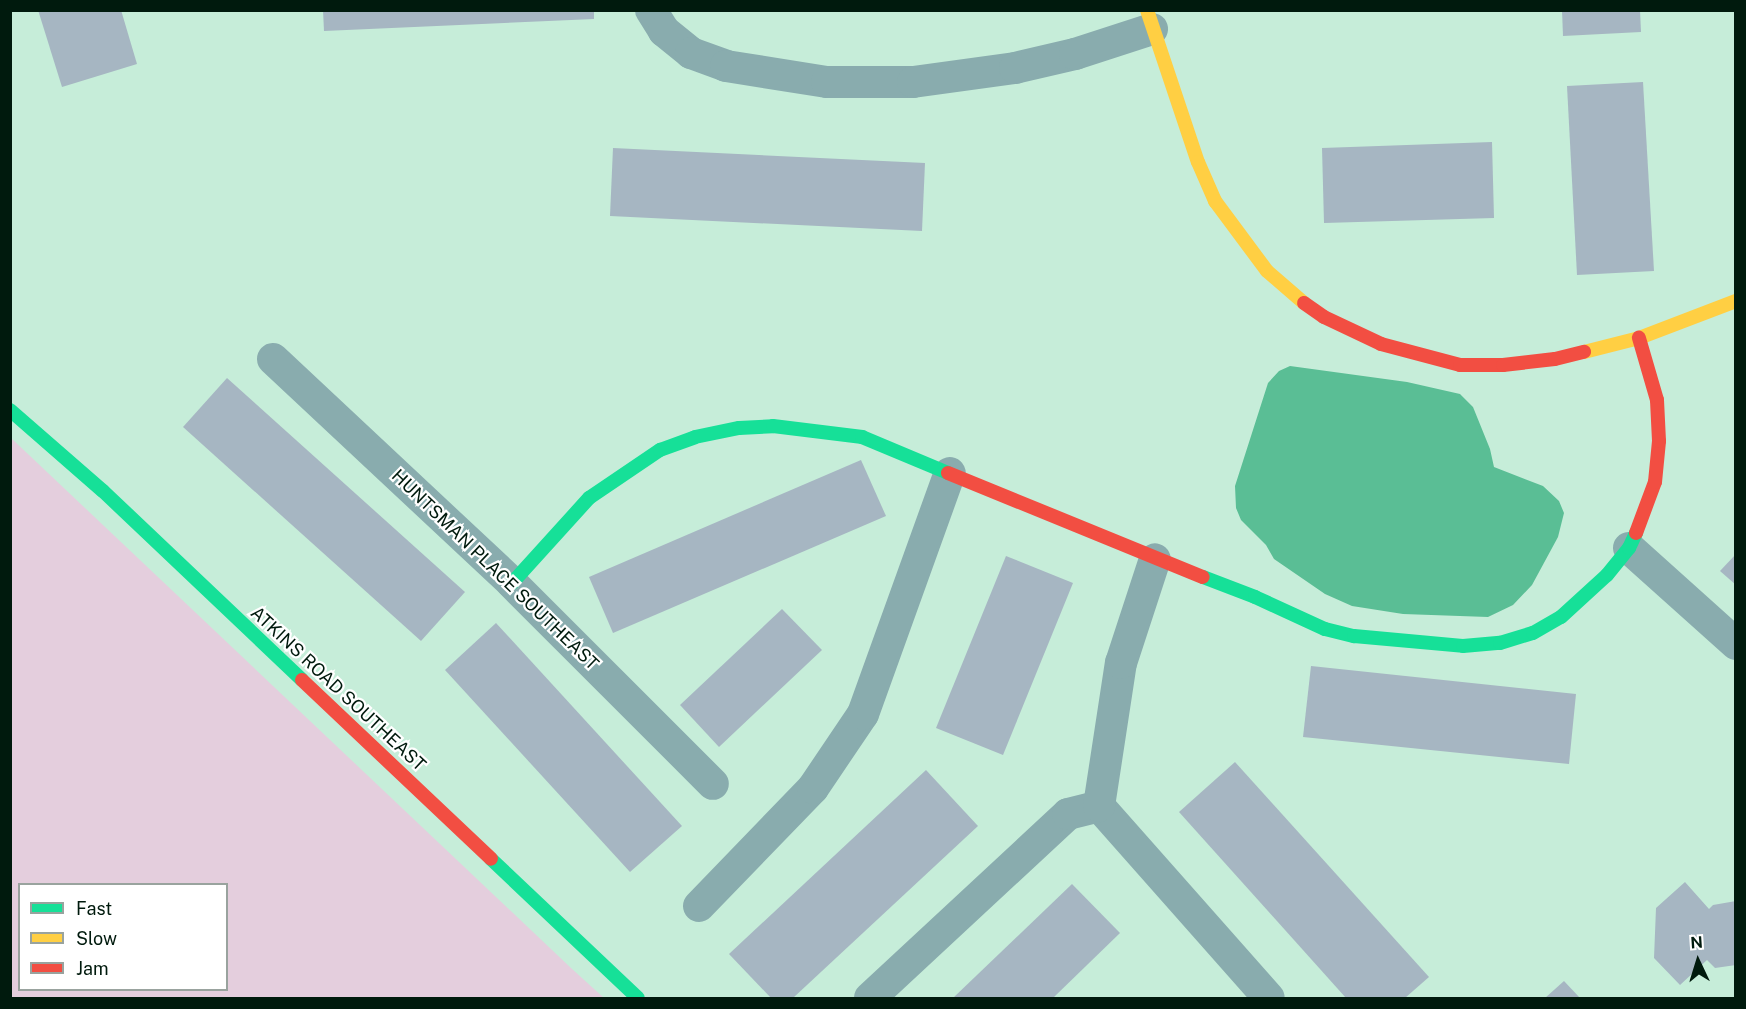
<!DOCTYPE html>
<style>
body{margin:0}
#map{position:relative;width:1746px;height:1009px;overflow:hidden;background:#c6edd9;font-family:"Public Sans",sans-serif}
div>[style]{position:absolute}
.green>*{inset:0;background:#e4cedd}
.water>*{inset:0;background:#5abe95}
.building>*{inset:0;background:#a6b6c2}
.street>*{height:32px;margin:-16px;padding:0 16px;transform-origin:16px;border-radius:16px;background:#89acae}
.fast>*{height:14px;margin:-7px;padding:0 7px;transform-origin:7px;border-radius:7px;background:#16e098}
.slow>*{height:14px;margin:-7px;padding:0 7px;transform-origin:7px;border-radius:7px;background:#ffcf43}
.jam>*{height:14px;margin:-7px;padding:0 7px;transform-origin:7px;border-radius:7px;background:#f24e42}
span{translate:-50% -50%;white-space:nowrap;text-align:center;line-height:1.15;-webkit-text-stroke:4.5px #fff;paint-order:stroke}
.street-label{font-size:18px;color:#001a0d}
.frame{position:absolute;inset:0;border:12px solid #001a0d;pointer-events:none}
.legend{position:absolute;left:18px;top:883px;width:210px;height:108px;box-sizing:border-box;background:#fff;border:2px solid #99a39e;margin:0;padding:8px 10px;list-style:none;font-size:18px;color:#001a0d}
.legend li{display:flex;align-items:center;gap:12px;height:30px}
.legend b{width:30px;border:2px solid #99a39e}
.north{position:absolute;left:1668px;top:931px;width:60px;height:60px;-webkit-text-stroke:4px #fff;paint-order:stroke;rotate:356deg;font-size:16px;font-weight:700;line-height:24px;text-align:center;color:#001a0d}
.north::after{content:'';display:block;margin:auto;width:21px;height:27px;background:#001a0d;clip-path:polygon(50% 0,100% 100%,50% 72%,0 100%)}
</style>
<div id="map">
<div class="green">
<i style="clip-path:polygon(evenodd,10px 437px,571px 968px,604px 998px,11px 998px,10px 437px,20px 884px,226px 884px,226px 990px,20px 990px,20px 884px)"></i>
</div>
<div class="water">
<i style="clip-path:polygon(1290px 366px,1407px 382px,1460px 394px,1473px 407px,1490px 449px,1494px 467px,1543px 486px,1559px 501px,1564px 513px,1558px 537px,1532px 585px,1513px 605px,1488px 617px,1403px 614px,1352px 606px,1325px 594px,1274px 559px,1266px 545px,1241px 520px,1236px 508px,1235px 486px,1268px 383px,1279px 371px)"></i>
</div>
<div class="building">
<i style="clip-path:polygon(38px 10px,121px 10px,137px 64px,62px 87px)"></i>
<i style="clip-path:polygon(323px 10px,594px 10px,594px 19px,324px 31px)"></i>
<i style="clip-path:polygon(1562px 10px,1640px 10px,1641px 32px,1563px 36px)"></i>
<i style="clip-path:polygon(1643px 82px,1654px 271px,1577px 275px,1567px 86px)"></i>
<i style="clip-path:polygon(1492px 142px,1494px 218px,1324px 223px,1322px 148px)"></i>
<i style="clip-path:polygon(613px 148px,925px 163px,922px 231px,610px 216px)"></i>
<i style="clip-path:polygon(227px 378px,465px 592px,421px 641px,183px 427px)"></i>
<i style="clip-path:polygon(861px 460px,886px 516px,613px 633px,589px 577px)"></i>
<i style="clip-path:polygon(1736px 554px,1736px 585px,1720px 571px)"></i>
<i style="clip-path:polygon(1006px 556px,1073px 583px,1003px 755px,936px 728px)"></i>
<i style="clip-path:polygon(782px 609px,822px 650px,719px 747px,680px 705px)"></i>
<i style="clip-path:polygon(496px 623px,682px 826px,630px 872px,445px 670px)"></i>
<i style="clip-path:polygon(1311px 666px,1576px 694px,1569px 764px,1303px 737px)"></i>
<i style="clip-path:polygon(1235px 762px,1429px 977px,1405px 998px,1346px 998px,1179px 812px)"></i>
<i style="clip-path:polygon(926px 770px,978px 826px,793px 998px,771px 998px,729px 954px)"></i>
<i style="clip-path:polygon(1685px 882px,1709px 909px,1713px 905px,1736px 901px,1736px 965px,1715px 968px,1707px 960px,1680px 985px,1654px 958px,1656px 908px)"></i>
<i style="clip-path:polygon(1072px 884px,1120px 933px,1053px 998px,953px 998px)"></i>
<i style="clip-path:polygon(1564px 981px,1580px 998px,1545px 998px)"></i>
</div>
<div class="street">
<i style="left:651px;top:10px;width:25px;rotate:58deg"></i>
<i style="left:664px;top:31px;width:35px;rotate:39deg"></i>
<i style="left:691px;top:53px;width:37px;rotate:20deg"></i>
<i style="left:726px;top:66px;width:102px;rotate:9deg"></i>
<i style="left:827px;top:82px;width:86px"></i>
<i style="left:913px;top:82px;width:103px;rotate:-7.8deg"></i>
<i style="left:1015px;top:68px;width:62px;rotate:-13.1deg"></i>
<i style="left:1075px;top:54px;width:81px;rotate:-18deg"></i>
<i style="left:273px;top:359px;width:328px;rotate:43.1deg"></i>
<i style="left:512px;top:583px;width:284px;rotate:45deg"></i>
<i style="left:1629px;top:548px;width:144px;rotate:41.9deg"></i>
<i style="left:1099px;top:806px;width:256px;rotate:48.5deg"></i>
<i style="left:699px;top:906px;width:164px;rotate:-46deg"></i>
<i style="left:813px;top:788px;width:89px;rotate:-56deg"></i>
<i style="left:863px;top:714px;width:256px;rotate:-70.2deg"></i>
<i style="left:870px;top:998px;width:270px;rotate:-42.9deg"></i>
<i style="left:1068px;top:814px;width:32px;rotate:-14deg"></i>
<i style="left:1099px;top:806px;width:145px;rotate:-81.3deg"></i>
<i style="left:1121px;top:663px;width:109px;rotate:-71.9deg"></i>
</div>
<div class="fast">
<i style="left:10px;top:410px;width:123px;rotate:41.1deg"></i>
<i style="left:103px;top:491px;width:274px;rotate:43.5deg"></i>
<i style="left:1203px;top:577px;width:56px;rotate:21deg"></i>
<i style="left:1255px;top:597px;width:77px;rotate:24.6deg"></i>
<i style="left:1325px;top:629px;width:30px;rotate:14deg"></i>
<i style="left:1354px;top:636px;width:109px;rotate:5.2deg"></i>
<i style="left:1463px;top:646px;width:37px;rotate:-5deg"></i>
<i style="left:1500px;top:643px;width:34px;rotate:-17deg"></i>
<i style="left:1533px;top:633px;width:32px;rotate:-30deg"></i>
<i style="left:1561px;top:617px;width:62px;rotate:-42.4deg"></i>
<i style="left:1607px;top:575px;width:35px;rotate:-51deg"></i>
<i style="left:1629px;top:548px;width:17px;rotate:-65deg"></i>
<i style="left:512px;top:583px;width:115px;rotate:-47.8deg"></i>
<i style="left:589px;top:498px;width:86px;rotate:-34.1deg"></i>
<i style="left:660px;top:450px;width:37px;rotate:-20deg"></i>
<i style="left:695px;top:437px;width:45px;rotate:-11.6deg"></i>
<i style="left:739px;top:428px;width:34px;rotate:-3deg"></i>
<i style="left:773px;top:426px;width:90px;rotate:7deg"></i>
<i style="left:862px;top:437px;width:93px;rotate:22.7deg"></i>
<i style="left:491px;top:859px;width:202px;rotate:43.4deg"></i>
</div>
<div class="slow">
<i style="left:1147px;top:10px;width:160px;rotate:71.5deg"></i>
<i style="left:1198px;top:162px;width:43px;rotate:66.4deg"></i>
<i style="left:1215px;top:201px;width:87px;rotate:53.4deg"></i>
<i style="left:1267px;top:271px;width:49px;rotate:40.9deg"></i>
<i style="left:1584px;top:352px;width:57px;rotate:-14.3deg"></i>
<i style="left:1639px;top:338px;width:104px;rotate:-20.9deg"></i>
</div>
<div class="jam">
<i style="left:1304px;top:303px;width:24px;rotate:35deg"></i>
<i style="left:1324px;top:317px;width:63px;rotate:25.3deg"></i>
<i style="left:1381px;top:344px;width:82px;rotate:14.9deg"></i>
<i style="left:1460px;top:365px;width:43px"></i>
<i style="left:1503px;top:365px;width:52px;rotate:-6.6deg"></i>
<i style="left:1555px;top:359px;width:30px;rotate:-14deg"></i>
<i style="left:948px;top:473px;width:275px;rotate:22.2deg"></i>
<i style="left:1636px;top:533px;width:54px;rotate:-69.6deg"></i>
<i style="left:1655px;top:482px;width:41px;rotate:-84.4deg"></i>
<i style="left:1659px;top:441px;width:41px;rotate:-92.8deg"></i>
<i style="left:1657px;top:400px;width:65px;rotate:-106.2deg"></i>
<i style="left:302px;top:680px;width:260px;rotate:43.4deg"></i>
</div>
<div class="street-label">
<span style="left:495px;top:570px;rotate:44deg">HUNTSMAN PLACE SOUTHEAST</span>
<span style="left:338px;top:689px;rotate:43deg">ATKINS ROAD SOUTHEAST</span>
</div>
<div class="frame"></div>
<ul class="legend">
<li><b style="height:8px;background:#16e098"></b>Fast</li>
<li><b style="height:8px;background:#ffcf43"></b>Slow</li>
<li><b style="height:8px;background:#f24e42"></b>Jam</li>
</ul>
<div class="north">N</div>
</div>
